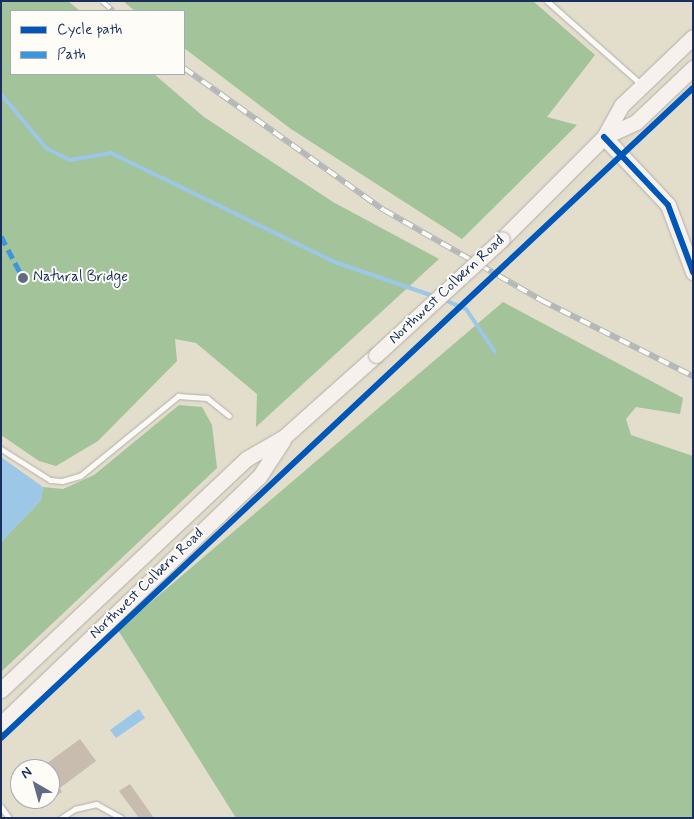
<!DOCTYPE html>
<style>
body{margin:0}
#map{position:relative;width:694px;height:819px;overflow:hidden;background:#e3ddcc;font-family:Mynerve,sans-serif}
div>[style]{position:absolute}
.forest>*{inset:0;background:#a3c39a}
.water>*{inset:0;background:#9cc7e7}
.stream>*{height:4px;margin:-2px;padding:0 2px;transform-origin:2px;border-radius:2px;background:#9cc7e7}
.building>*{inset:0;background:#c8bcae}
.roads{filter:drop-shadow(0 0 1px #b1afa9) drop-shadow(0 0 1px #b1afa9)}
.lane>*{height:5px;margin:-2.5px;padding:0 2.5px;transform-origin:2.5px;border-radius:2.5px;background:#fbfaf7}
.secondary>*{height:15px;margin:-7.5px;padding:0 7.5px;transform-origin:7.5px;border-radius:7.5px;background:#f6f1ed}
.rail>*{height:5.5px;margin-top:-2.75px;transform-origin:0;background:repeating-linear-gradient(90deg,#fdfcf7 0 11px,#b5b7b9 0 22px);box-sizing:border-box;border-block:1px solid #b5b7b9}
.bridges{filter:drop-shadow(0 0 1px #b1afa9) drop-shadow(0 0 1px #b1afa9)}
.secondary-bridge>*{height:15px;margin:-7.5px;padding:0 7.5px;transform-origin:7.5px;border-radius:7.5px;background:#f6f1ed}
.quiet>*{height:5px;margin-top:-2.5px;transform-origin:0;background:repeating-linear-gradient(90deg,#3a97de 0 10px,transparent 0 15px)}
.cycleway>*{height:6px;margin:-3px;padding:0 3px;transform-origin:3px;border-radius:3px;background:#0057b8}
.dots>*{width:14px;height:14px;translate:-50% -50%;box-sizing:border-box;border:2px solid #fdfcf7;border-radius:50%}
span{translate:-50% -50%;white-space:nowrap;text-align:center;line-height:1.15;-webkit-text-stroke:4px #fdfcf7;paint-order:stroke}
.poi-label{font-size:15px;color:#1b2f5e}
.left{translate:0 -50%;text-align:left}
.street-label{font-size:15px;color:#1b2f5e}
.frame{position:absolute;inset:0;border:2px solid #1b2f5e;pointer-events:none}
.legend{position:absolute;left:10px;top:10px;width:175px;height:65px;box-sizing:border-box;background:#fdfcf7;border:1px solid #a3aaba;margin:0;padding:6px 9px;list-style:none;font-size:15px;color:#1b2f5e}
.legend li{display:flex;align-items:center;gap:10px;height:25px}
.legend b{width:25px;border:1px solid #a3aaba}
.north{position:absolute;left:10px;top:759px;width:50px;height:50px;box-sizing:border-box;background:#fdfcf7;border:1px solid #a3aaba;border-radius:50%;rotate:322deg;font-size:14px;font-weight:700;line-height:20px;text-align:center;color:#1b2f5e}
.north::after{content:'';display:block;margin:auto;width:18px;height:22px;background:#616c84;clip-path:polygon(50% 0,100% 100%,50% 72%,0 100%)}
</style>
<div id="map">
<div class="forest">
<i style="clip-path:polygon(1px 1px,68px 1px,80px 11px,11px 11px,11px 74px,154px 74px,204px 117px,333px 202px,439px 259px,256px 427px,257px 394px,196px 343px,175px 339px,177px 361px,98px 441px,56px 466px,39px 461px,1px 435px)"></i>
<i style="clip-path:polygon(123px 1px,533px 1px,595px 55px,547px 117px,577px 125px,462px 239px,291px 129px,184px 48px,184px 11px,135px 11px)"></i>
<i style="clip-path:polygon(503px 302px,683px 398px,680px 414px,636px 407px,626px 419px,631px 435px,693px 456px,693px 818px,236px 818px,118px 630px)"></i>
<i style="clip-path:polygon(179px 405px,202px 407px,212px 425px,217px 468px,1px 672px,1px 542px,41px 500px,43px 487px,63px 489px,94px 475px)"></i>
</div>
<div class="water">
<i style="clip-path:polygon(1px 457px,43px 487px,41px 500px,1px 542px)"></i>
<i style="clip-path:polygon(139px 709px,145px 718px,116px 738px,110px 730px)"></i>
</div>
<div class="stream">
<i style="left:1px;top:94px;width:70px;rotate:50.2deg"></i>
<i style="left:46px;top:148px;width:27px;rotate:27deg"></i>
<i style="left:70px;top:160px;width:42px;rotate:-9.7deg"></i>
<i style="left:111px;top:153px;width:246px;rotate:26deg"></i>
<i style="left:332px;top:261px;width:107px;rotate:19.1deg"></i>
<i style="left:442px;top:299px;width:26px;rotate:23deg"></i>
<i style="left:466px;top:309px;width:52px;rotate:56deg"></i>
</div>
<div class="building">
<i style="clip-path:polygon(80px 739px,96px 761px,60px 788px,62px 792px,50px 800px,50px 769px,39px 769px)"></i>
<i style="clip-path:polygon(130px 784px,154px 818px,139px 818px,119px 791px)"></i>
</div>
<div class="roads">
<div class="lane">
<i style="left:547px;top:1px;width:127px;rotate:41.5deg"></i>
<i style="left:1px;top:449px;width:58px;rotate:32.3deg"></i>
<i style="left:50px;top:480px;width:12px;rotate:5deg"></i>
<i style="left:62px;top:481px;width:19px;rotate:-16deg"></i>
<i style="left:80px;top:476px;width:127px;rotate:-39.2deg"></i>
<i style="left:178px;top:396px;width:29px;rotate:4deg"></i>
<i style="left:207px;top:398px;width:28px;rotate:39deg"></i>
<i style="left:1px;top:807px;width:14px;rotate:54deg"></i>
<i style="left:61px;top:818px;width:17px;rotate:-33deg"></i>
<i style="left:75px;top:809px;width:22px;rotate:-13deg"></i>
<i style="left:96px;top:804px;width:29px;rotate:29deg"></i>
</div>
<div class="secondary">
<i style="left:604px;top:137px;width:93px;rotate:46.7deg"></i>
<i style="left:668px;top:205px;width:72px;rotate:69.5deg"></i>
<i style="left:604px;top:137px;width:35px;rotate:-25deg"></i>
<i style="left:636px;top:122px;width:79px;rotate:-43.5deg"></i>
<i style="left:502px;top:239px;width:144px;rotate:-45deg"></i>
<i style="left:604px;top:137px;width:37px;rotate:-61deg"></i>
<i style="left:622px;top:105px;width:98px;rotate:-43.8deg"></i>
<i style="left:1px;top:690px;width:337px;rotate:-43.3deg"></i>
<i style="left:246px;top:459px;width:44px;rotate:-30.1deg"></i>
<i style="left:284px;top:437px;width:123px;rotate:-41.7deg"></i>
<i style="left:1px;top:724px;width:357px;rotate:-43.8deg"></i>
<i style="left:259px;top:477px;width:44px;rotate:-57deg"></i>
</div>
</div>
<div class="rail">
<i style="left:102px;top:1px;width:15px;rotate:42deg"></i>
<i style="left:184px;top:68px;width:245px;rotate:35.4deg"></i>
<i style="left:384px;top:210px;width:181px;rotate:29.8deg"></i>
<i style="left:541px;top:300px;width:170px;rotate:26.6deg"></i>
</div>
<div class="bridges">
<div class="secondary-bridge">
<i style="left:376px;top:355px;width:171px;rotate:-42.6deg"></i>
</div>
</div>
<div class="quiet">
<i style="left:1px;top:236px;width:47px;rotate:62.4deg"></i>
</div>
<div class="cycleway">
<i style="left:604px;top:137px;width:93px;rotate:46.7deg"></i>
<i style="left:668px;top:205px;width:72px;rotate:69.5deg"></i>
<i style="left:1px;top:738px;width:949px;rotate:-43.21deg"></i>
</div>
<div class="dots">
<i style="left:23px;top:278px;background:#616c84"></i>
</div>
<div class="poi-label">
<span class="left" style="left:33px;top:278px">Natural Bridge</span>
</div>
<div class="street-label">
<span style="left:447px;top:290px;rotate:-43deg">Northwest Colbern Road</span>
<span style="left:147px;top:584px;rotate:-44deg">Northwest Colbern Road</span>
</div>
<div class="frame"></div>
<ul class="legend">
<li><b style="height:6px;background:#0057b8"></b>Cycle path</li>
<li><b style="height:6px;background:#3a97de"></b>Path</li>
</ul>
<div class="north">N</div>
</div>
